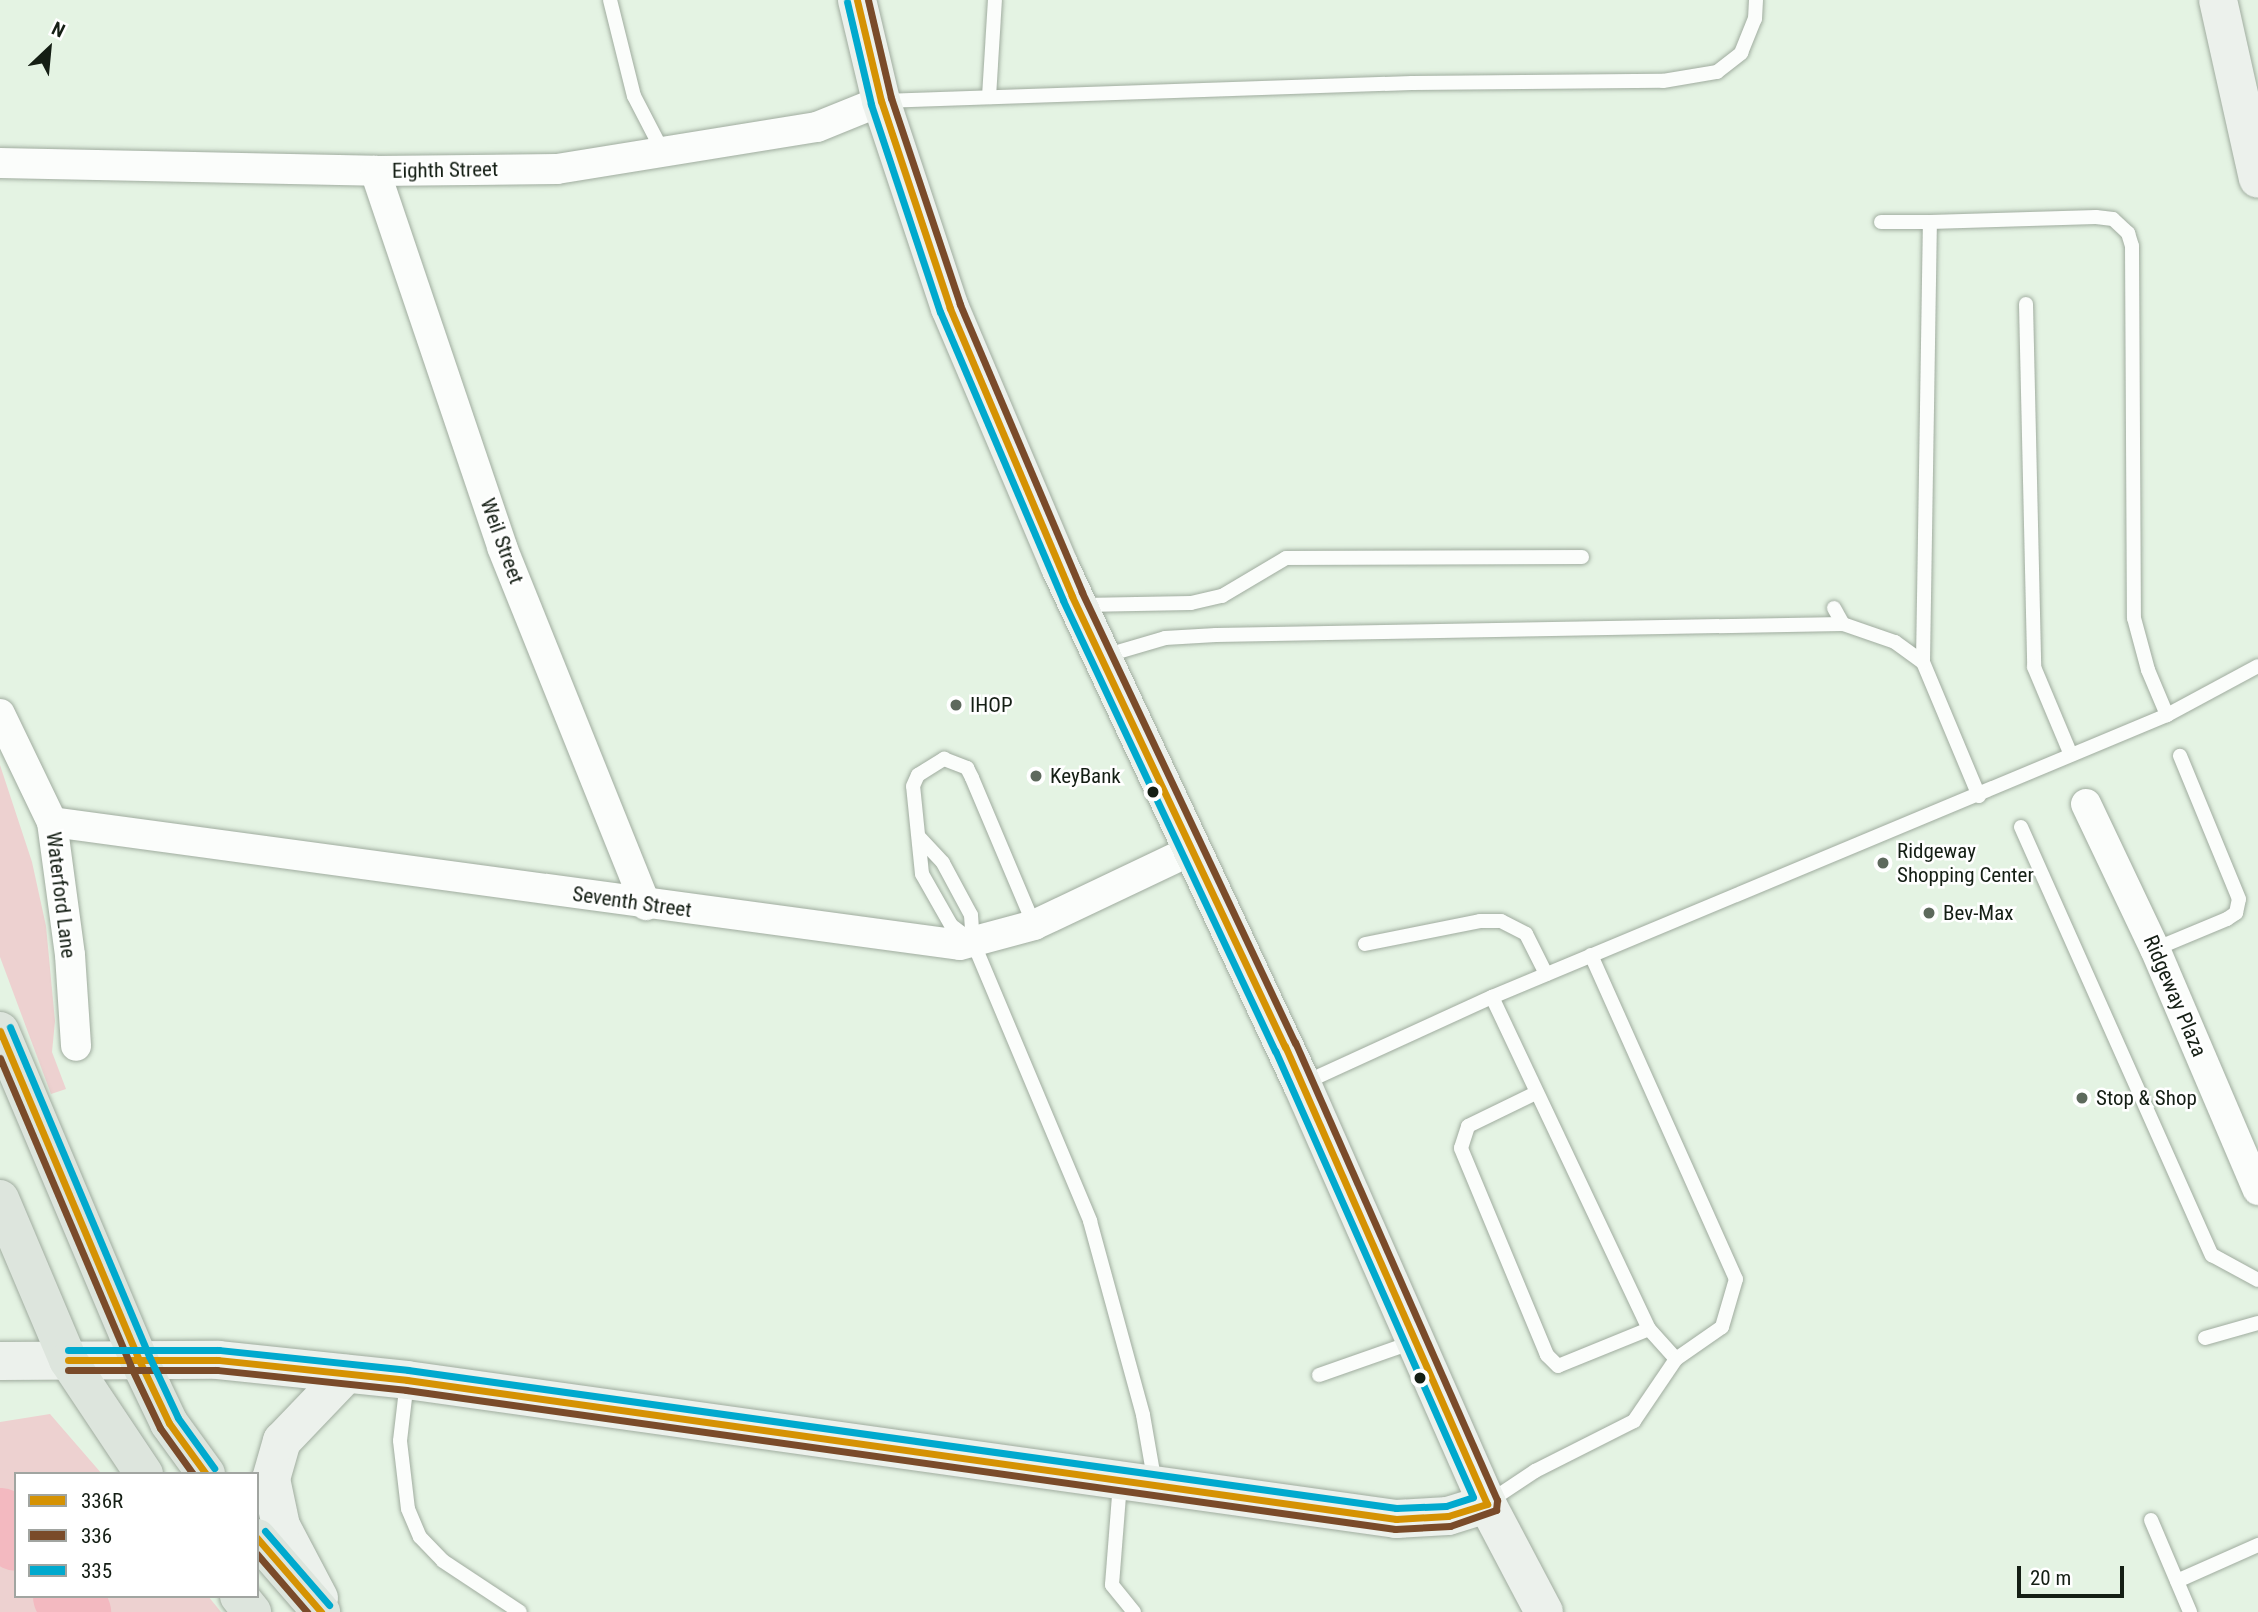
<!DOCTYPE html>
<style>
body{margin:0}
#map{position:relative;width:2258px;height:1612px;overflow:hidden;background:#e4f3e3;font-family:"Roboto Condensed",sans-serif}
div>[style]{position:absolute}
.green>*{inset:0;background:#edd1d0}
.river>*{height:65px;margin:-32.5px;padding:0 32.5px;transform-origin:32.5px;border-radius:32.5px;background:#f3b9c0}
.roads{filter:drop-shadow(0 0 2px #a0ac9f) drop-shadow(0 0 2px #a0ac9f)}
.lane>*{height:14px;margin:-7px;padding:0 7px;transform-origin:7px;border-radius:7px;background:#fbfdfb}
.street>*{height:30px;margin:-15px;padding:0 15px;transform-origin:15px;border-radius:15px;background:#fbfdfb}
.secondary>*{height:38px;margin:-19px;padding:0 19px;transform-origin:19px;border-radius:19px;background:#ecf1ec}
.primary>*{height:38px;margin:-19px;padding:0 19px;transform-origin:19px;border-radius:19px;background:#dde5dd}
.bus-1>*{height:7px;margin:-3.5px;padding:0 3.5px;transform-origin:3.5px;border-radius:3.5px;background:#d59203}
.bus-2>*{height:7px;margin:-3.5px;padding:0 3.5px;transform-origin:3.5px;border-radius:3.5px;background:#7a4b2a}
.bus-3>*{height:7px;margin:-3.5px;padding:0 3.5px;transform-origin:3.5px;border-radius:3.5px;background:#00a9ce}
.dots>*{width:19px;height:19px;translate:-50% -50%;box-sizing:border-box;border:4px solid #fff;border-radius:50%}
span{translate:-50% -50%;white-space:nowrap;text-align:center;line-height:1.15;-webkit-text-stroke:5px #fff;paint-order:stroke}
.street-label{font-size:21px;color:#141e14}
.poi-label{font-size:21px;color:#141e14}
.left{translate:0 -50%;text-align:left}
.legend{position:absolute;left:14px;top:1472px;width:245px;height:126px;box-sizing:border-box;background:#fff;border:2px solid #a1a5a1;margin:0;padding:9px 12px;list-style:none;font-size:21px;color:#141e14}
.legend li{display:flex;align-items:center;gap:14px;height:35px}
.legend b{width:35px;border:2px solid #a1a5a1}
.north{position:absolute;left:14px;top:14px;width:70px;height:70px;-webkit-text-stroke:5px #fff;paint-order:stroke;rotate:26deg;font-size:19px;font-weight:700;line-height:28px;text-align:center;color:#141e14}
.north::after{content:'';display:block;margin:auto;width:24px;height:32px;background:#141e14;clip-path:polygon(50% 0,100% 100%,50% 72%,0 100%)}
.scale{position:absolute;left:2017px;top:1566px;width:107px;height:32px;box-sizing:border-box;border:4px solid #141e14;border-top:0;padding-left:9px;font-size:21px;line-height:24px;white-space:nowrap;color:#141e14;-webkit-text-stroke:5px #fff;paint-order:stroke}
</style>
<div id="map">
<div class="green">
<i style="clip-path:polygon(0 765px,32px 862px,46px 926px,55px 1021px,52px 1052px,66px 1089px,51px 1094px,0 957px)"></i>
<i style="clip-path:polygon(50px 1414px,102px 1474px,16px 1474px,16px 1596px,208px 1596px,221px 1612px,0 1612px,0 1422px)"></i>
</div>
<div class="river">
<i style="left:0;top:1520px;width:24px;rotate:48deg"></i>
<i style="left:65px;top:1596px;width:21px;rotate:51deg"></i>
</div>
<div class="roads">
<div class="lane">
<i style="left:610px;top:0;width:99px;rotate:76deg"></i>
<i style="left:634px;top:96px;width:63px;rotate:62.6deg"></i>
<i style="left:989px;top:97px;width:97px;rotate:-86.5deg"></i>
<i style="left:882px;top:101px;width:530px;rotate:-1.95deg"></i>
<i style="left:1412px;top:83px;width:251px;rotate:-0.5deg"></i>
<i style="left:1663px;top:81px;width:55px;rotate:-9.5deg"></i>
<i style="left:1717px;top:72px;width:31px;rotate:-38deg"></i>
<i style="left:1741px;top:53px;width:37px;rotate:-68deg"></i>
<i style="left:1755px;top:19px;width:19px;rotate:-87deg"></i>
<i style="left:1881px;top:222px;width:49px"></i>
<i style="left:2026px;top:304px;width:363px;rotate:88.7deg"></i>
<i style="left:2034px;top:667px;width:95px;rotate:67.2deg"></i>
<i style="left:1082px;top:605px;width:109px;rotate:-1.1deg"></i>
<i style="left:1191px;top:603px;width:32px;rotate:-13deg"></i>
<i style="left:1222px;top:596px;width:74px;rotate:-30.7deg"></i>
<i style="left:1286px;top:558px;width:296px;rotate:-0.2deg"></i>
<i style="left:1834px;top:608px;width:18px;rotate:61deg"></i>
<i style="left:1104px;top:656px;width:64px;rotate:-16.4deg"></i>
<i style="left:1165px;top:638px;width:51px;rotate:-3.4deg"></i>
<i style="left:1216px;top:635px;width:627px;rotate:-1.01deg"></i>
<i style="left:1843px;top:624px;width:55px;rotate:19.1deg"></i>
<i style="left:1895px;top:642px;width:34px;rotate:36deg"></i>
<i style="left:1979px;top:796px;width:145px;rotate:-112.7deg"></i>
<i style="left:1923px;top:662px;width:440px;rotate:-89.1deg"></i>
<i style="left:1930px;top:222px;width:166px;rotate:-1.7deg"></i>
<i style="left:2096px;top:217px;width:17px;rotate:7deg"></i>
<i style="left:2113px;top:219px;width:21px;rotate:43deg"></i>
<i style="left:2128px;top:233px;width:14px;rotate:73deg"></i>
<i style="left:2132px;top:246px;width:372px;rotate:89.7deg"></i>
<i style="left:2134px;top:618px;width:54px;rotate:74.9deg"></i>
<i style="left:2148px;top:670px;width:49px;rotate:67.1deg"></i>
<i style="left:2021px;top:827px;width:469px;rotate:66deg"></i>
<i style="left:2212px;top:1255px;width:52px;rotate:28.5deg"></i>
<i style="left:919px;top:837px;width:35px;rotate:47deg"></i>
<i style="left:943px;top:863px;width:59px;rotate:61.7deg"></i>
<i style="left:971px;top:915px;width:27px;rotate:86deg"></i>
<i style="left:973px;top:942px;width:303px;rotate:67.2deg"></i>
<i style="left:1090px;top:1221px;width:201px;rotate:74.7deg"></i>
<i style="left:1143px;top:1415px;width:70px;rotate:80.1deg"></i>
<i style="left:972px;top:941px;width:26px;rotate:-143deg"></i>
<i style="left:951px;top:925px;width:59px;rotate:-119.6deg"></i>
<i style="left:922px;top:874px;width:88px;rotate:-95.8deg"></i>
<i style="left:913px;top:786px;width:12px;rotate:-66deg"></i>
<i style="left:918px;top:775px;width:31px;rotate:-32deg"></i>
<i style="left:944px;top:759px;width:25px;rotate:21deg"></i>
<i style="left:967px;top:768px;width:11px;rotate:63deg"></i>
<i style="left:972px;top:778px;width:160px;rotate:67.1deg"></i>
<i style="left:1365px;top:944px;width:117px;rotate:-11.3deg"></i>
<i style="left:1480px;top:921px;width:21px"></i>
<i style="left:1501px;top:921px;width:28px;rotate:27deg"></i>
<i style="left:1526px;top:934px;width:45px;rotate:63.4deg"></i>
<i style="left:2155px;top:949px;width:78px;rotate:-22.6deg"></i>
<i style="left:2227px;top:919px;width:11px;rotate:-34deg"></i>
<i style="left:2236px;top:913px;width:14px;rotate:-78deg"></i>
<i style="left:2239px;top:899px;width:155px;rotate:-112.4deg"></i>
<i style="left:1591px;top:955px;width:355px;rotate:65.9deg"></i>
<i style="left:1736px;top:1279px;width:50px;rotate:106.3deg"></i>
<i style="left:1722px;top:1327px;width:56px;rotate:145.2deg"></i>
<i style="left:1676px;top:1359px;width:40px;rotate:-132deg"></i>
<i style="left:1492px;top:997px;width:367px;rotate:64.7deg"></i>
<i style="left:1649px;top:1329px;width:98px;rotate:157.9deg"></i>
<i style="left:1558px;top:1366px;width:16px;rotate:-135deg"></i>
<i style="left:1547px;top:1355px;width:224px;rotate:-112.6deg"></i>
<i style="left:1461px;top:1148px;width:23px;rotate:-72deg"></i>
<i style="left:1468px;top:1126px;width:76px;rotate:-25.9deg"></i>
<i style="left:1304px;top:1083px;width:207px;rotate:-24.6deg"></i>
<i style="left:1492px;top:997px;width:732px;rotate:-22.67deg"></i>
<i style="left:2167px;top:715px;width:103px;rotate:-28.3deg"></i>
<i style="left:2205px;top:1338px;width:55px;rotate:-15.8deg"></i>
<i style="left:1319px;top:1375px;width:100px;rotate:-19.3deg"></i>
<i style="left:407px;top:1381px;width:60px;rotate:96.7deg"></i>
<i style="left:400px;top:1441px;width:68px;rotate:83.3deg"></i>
<i style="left:408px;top:1509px;width:30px;rotate:67deg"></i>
<i style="left:420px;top:1537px;width:33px;rotate:46deg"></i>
<i style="left:443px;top:1561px;width:92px;rotate:33.5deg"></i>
<i style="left:1120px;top:1483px;width:102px;rotate:94.5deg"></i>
<i style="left:1112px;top:1585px;width:35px;rotate:51deg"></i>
<i style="left:1487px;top:1503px;width:58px;rotate:-33.7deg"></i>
<i style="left:1535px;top:1471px;width:111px;rotate:-26.8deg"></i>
<i style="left:1634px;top:1421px;width:75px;rotate:-55.9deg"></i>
<i style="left:2151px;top:1520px;width:100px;rotate:67deg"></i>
<i style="left:2177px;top:1581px;width:89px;rotate:-24deg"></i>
</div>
<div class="street">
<i style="left:0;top:163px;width:375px;rotate:1.2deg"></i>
<i style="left:375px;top:171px;width:182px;rotate:-0.6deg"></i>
<i style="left:557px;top:169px;width:263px;rotate:-9.2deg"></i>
<i style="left:817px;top:127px;width:69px;rotate:-22.1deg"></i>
<i style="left:375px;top:171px;width:397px;rotate:71.3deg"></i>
<i style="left:502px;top:547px;width:386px;rotate:68.1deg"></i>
<i style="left:0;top:714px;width:120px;rotate:64.3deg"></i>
<i style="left:52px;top:822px;width:134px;rotate:82.3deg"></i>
<i style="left:70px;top:955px;width:91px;rotate:86.2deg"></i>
<i style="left:2086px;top:804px;width:161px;rotate:64.6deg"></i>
<i style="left:2155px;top:949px;width:262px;rotate:66.9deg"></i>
<i style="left:52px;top:822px;width:916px;rotate:7.71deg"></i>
<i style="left:960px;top:945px;width:77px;rotate:-15.1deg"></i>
<i style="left:1034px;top:925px;width:177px;rotate:-25.4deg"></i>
</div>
<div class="secondary">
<i style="left:857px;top:0;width:104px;rotate:76.6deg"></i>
<i style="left:881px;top:101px;width:218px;rotate:71.6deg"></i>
<i style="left:950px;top:308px;width:281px;rotate:67deg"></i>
<i style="left:1060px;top:567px;width:571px;rotate:64.92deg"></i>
<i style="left:1302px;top:1084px;width:459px;rotate:66.2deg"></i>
<i style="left:1487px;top:1504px;width:122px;rotate:62.2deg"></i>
<i style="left:2218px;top:0;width:183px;rotate:77.4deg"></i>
<i style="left:0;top:1361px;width:218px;rotate:-0.3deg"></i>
<i style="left:218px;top:1360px;width:190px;rotate:6deg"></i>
<i style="left:407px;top:1380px;width:999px;rotate:8deg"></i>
<i style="left:1396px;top:1519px;width:52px;rotate:-3.3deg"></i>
<i style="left:1448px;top:1516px;width:41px;rotate:-17.1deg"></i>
<i style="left:319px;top:1598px;width:81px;rotate:-117.8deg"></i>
<i style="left:281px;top:1526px;width:48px;rotate:-102deg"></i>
<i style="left:271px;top:1479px;width:40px;rotate:-74deg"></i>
<i style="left:282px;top:1441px;width:93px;rotate:-46.3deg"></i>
</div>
<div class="primary">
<i style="left:0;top:1031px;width:357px;rotate:67.1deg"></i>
<i style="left:139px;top:1360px;width:70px;rotate:64.5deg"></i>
<i style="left:169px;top:1423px;width:63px;rotate:54deg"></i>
<i style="left:0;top:1199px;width:175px;rotate:67.1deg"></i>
<i style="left:68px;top:1360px;width:137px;rotate:56.3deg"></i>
<i style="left:257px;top:1538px;width:98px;rotate:49.1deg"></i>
<i style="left:239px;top:1596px;width:21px;rotate:51deg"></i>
</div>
</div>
<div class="bus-1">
<i style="left:0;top:1031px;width:357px;rotate:67.1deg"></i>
<i style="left:139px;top:1360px;width:70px;rotate:64.5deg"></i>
<i style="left:169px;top:1423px;width:63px;rotate:54deg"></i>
<i style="left:68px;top:1360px;width:150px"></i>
<i style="left:218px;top:1360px;width:190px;rotate:6deg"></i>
<i style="left:407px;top:1380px;width:999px;rotate:8deg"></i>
<i style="left:1396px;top:1519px;width:52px;rotate:-3.3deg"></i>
<i style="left:1448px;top:1516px;width:41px;rotate:-17.1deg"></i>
<i style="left:1487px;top:1504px;width:500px;rotate:-113.8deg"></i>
<i style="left:1285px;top:1047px;width:499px;rotate:-115.3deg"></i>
<i style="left:1072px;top:596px;width:313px;rotate:-113deg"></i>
<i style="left:950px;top:308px;width:218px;rotate:-108.4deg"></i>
<i style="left:881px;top:101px;width:104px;rotate:-103.4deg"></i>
<i style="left:257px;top:1538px;width:98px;rotate:49.1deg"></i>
</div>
<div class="bus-2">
<i style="left:0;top:1058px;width:333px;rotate:67deg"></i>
<i style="left:130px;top:1365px;width:70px;rotate:64.5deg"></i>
<i style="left:160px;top:1428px;width:57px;rotate:54.3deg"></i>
<i style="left:68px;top:1370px;width:149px"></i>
<i style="left:217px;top:1370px;width:190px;rotate:6deg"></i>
<i style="left:406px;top:1390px;width:999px;rotate:8deg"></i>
<i style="left:1395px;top:1529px;width:55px;rotate:-3.1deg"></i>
<i style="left:1450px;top:1526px;width:49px;rotate:-19.2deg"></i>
<i style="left:1496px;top:1510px;width:10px;rotate:-84deg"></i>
<i style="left:1497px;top:1500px;width:500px;rotate:-113.8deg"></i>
<i style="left:1295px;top:1043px;width:499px;rotate:-115.3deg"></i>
<i style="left:1082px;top:592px;width:313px;rotate:-113deg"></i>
<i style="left:960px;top:304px;width:217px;rotate:-108.5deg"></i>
<i style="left:891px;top:98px;width:101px;rotate:-103.2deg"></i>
<i style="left:257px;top:1554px;width:77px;rotate:49.2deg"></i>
</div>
<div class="bus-3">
<i style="left:10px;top:1027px;width:357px;rotate:67.1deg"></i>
<i style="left:149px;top:1356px;width:68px;rotate:64.9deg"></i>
<i style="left:178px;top:1418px;width:62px;rotate:54.2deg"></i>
<i style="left:68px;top:1350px;width:151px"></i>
<i style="left:219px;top:1350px;width:190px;rotate:6deg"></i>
<i style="left:408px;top:1370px;width:998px;rotate:7.95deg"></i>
<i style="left:1396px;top:1508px;width:50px;rotate:-2.3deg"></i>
<i style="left:1446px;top:1506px;width:28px;rotate:-18deg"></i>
<i style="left:1473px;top:1497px;width:488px;rotate:-113.9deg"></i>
<i style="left:1275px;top:1051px;width:498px;rotate:-115.2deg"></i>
<i style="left:1063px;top:600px;width:313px;rotate:-113.1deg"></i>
<i style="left:940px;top:312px;width:219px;rotate:-108.4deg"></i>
<i style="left:871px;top:104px;width:105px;rotate:-103.2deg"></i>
<i style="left:265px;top:1531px;width:98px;rotate:49.1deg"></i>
</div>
<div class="dots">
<i style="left:956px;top:705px;background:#5d695c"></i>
<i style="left:1036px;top:776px;background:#5d695c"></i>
<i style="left:1153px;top:792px;background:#141e14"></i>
<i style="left:1883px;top:863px;background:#5d695c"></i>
<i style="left:1929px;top:913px;background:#5d695c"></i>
<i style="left:2082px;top:1098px;background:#5d695c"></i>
<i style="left:1420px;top:1378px;background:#141e14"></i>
</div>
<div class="street-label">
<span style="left:445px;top:170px;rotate:-1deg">Eighth Street</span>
<span style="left:502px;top:541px;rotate:70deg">Weil Street</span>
<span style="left:61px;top:895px;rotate:83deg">Waterford Lane</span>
<span style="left:632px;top:902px;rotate:8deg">Seventh Street</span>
<span style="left:2175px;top:996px;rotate:67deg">Ridgeway Plaza</span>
</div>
<div class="poi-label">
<span class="left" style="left:970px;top:705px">IHOP</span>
<span class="left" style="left:1050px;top:776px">KeyBank</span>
<span class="left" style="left:1897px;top:863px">Ridgeway<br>Shopping Center</span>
<span class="left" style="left:1943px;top:913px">Bev-Max</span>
<span class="left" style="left:2096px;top:1098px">Stop &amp; Shop</span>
</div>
<ul class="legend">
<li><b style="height:9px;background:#d59203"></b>336R</li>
<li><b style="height:9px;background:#7a4b2a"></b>336</li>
<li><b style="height:9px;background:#00a9ce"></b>335</li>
</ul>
<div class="north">N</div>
<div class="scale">20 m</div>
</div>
